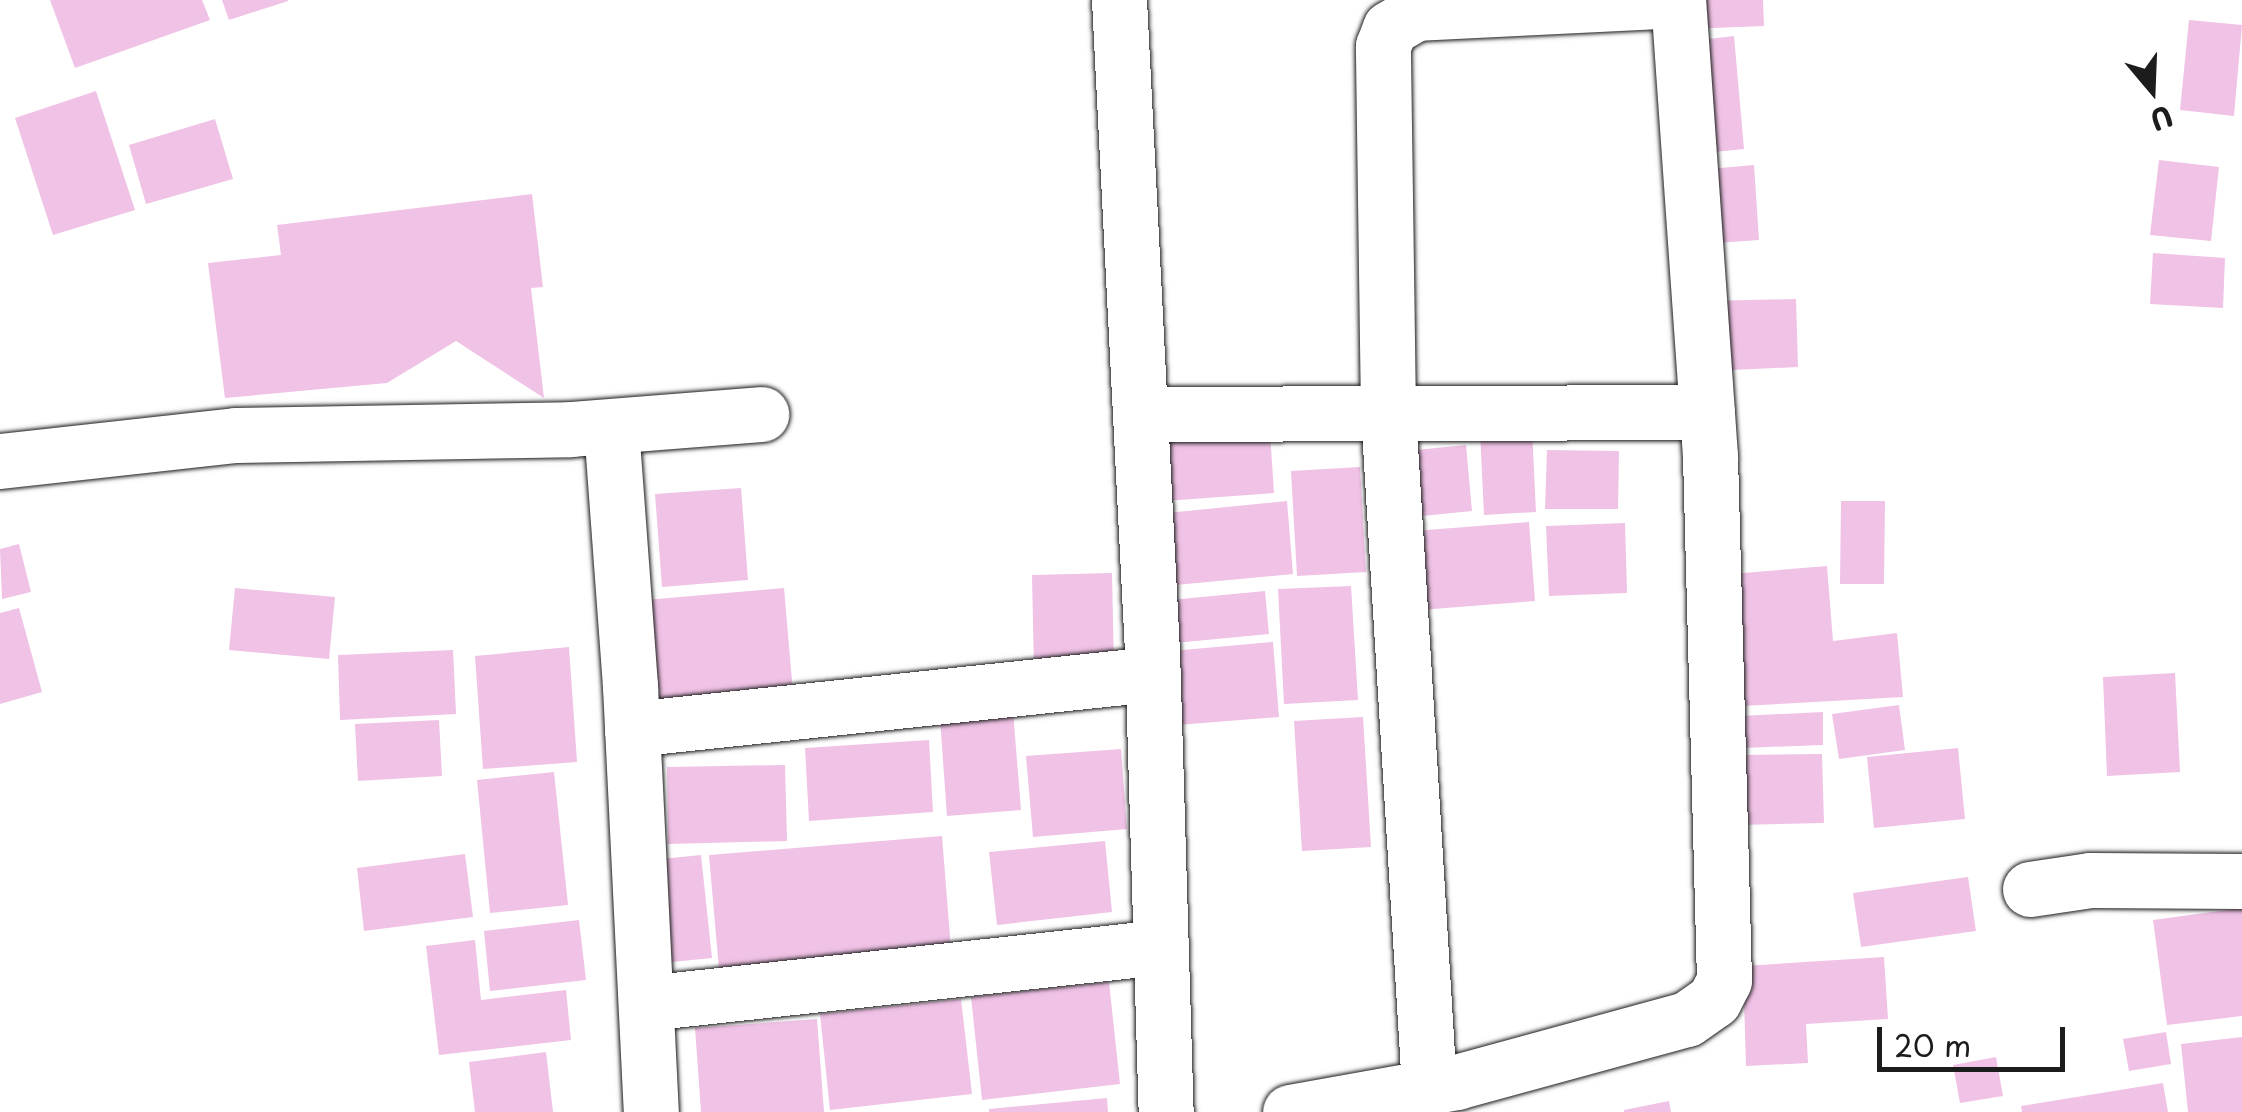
<!DOCTYPE html>
<style>
body{margin:0}
#map{position:relative;width:2242px;height:1112px;overflow:hidden;background:#fff;font-family:"Playpen Sans",sans-serif}
div>[style]{position:absolute}
.building>*{inset:0;background:#f0c2e6}
.roads{filter:drop-shadow(0 0 2px #1c1c1c) drop-shadow(0 0 2px #1c1c1c)}
.minor>*{height:55px;margin:-27.5px;padding:0 27.5px;transform-origin:27.5px;border-radius:27.5px;background:#fff}
span{translate:-50% -50%;white-space:nowrap;text-align:center;line-height:1.15;-webkit-text-stroke:8px #fff;paint-order:stroke}
.north{position:absolute;left:2102px;top:40px;width:100px;height:100px;-webkit-text-stroke:8px #fff;paint-order:stroke;rotate:161deg;font-size:28px;font-weight:700;line-height:40px;text-align:center;color:#1c1c1c}
.north::after{content:'';display:block;margin:auto;width:35px;height:45px;background:#1c1c1c;clip-path:polygon(50% 0,100% 100%,50% 72%,0 100%)}
.scale{position:absolute;left:1877px;top:1027px;width:188px;height:45px;box-sizing:border-box;border:5px solid #1c1c1c;border-top:0;padding-left:12px;font-size:30px;line-height:35px;white-space:nowrap;color:#1c1c1c;-webkit-text-stroke:8px #fff;paint-order:stroke}
</style>
<div id="map">
<div class="building">
<i style="clip-path:polygon(50px 0,202px 0,210px 20px,75px 68px)"></i>
<i style="clip-path:polygon(222px 0,288px 0,288px 1px,229px 20px)"></i>
<i style="clip-path:polygon(1688px 0,1763px 0,1764px 26px,1688px 29px)"></i>
<i style="clip-path:polygon(2189px 20px,2242px 25px,2234px 116px,2180px 110px)"></i>
<i style="clip-path:polygon(1734px 36px,1744px 149px,1694px 154px,1683px 42px)"></i>
<i style="clip-path:polygon(96px 91px,135px 210px,53px 235px,15px 118px)"></i>
<i style="clip-path:polygon(215px 119px,233px 179px,146px 204px,129px 145px)"></i>
<i style="clip-path:polygon(2159px 160px,2219px 167px,2211px 241px,2150px 235px)"></i>
<i style="clip-path:polygon(1754px 165px,1759px 240px,1702px 244px,1697px 170px)"></i>
<i style="clip-path:polygon(532px 194px,543px 287px,531px 288px,544px 398px,456px 341px,387px 383px,225px 398px,208px 263px,281px 255px,277px 225px)"></i>
<i style="clip-path:polygon(2153px 253px,2225px 258px,2223px 308px,2150px 304px)"></i>
<i style="clip-path:polygon(1796px 299px,1798px 367px,1710px 371px,1708px 301px)"></i>
<i style="clip-path:polygon(1532px 429px,1536px 512px,1484px 515px,1480px 431px)"></i>
<i style="clip-path:polygon(1270px 432px,1274px 493px,1151px 502px,1147px 442px)"></i>
<i style="clip-path:polygon(1466px 445px,1472px 511px,1412px 517px,1406px 451px)"></i>
<i style="clip-path:polygon(1547px 450px,1619px 451px,1618px 509px,1545px 509px)"></i>
<i style="clip-path:polygon(1360px 467px,1366px 572px,1297px 576px,1291px 471px)"></i>
<i style="clip-path:polygon(741px 488px,748px 580px,662px 587px,655px 494px)"></i>
<i style="clip-path:polygon(1287px 501px,1293px 574px,1165px 586px,1157px 514px)"></i>
<i style="clip-path:polygon(1841px 501px,1885px 501px,1884px 584px,1840px 584px)"></i>
<i style="clip-path:polygon(1529px 522px,1535px 601px,1420px 610px,1414px 531px)"></i>
<i style="clip-path:polygon(1625px 523px,1627px 593px,1549px 596px,1546px 526px)"></i>
<i style="clip-path:polygon(19px 544px,31px 592px,2px 599px,0 549px)"></i>
<i style="clip-path:polygon(1827px 566px,1833px 641px,1897px 633px,1903px 697px,1742px 706px,1731px 574px)"></i>
<i style="clip-path:polygon(1112px 573px,1114px 669px,1034px 671px,1032px 575px)"></i>
<i style="clip-path:polygon(1351px 586px,1358px 700px,1284px 704px,1278px 589px)"></i>
<i style="clip-path:polygon(235px 588px,335px 597px,329px 659px,229px 650px)"></i>
<i style="clip-path:polygon(784px 588px,794px 704px,644px 717px,634px 601px)"></i>
<i style="clip-path:polygon(1265px 591px,1269px 634px,1164px 644px,1160px 601px)"></i>
<i style="clip-path:polygon(19px 608px,42px 692px,0 704px,0 613px)"></i>
<i style="clip-path:polygon(1273px 642px,1279px 717px,1165px 726px,1160px 652px)"></i>
<i style="clip-path:polygon(569px 647px,577px 762px,483px 769px,475px 656px)"></i>
<i style="clip-path:polygon(453px 650px,456px 714px,340px 720px,338px 655px)"></i>
<i style="clip-path:polygon(2175px 673px,2180px 772px,2107px 776px,2103px 677px)"></i>
<i style="clip-path:polygon(1012px 699px,1021px 810px,947px 816px,939px 705px)"></i>
<i style="clip-path:polygon(1899px 705px,1905px 750px,1839px 759px,1832px 714px)"></i>
<i style="clip-path:polygon(1823px 712px,1823px 745px,1742px 748px,1741px 716px)"></i>
<i style="clip-path:polygon(1363px 717px,1371px 847px,1302px 851px,1294px 721px)"></i>
<i style="clip-path:polygon(439px 720px,442px 776px,358px 781px,355px 724px)"></i>
<i style="clip-path:polygon(929px 740px,933px 812px,809px 821px,805px 748px)"></i>
<i style="clip-path:polygon(1958px 748px,1965px 819px,1874px 828px,1867px 757px)"></i>
<i style="clip-path:polygon(1121px 749px,1127px 829px,1033px 837px,1026px 756px)"></i>
<i style="clip-path:polygon(1822px 754px,1824px 823px,1741px 825px,1740px 755px)"></i>
<i style="clip-path:polygon(785px 765px,787px 841px,668px 844px,667px 767px)"></i>
<i style="clip-path:polygon(554px 772px,568px 905px,490px 913px,477px 780px)"></i>
<i style="clip-path:polygon(942px 836px,952px 962px,720px 981px,709px 855px)"></i>
<i style="clip-path:polygon(1105px 841px,1112px 912px,997px 925px,989px 852px)"></i>
<i style="clip-path:polygon(465px 854px,473px 917px,364px 931px,357px 868px)"></i>
<i style="clip-path:polygon(701px 855px,712px 958px,652px 964px,642px 861px)"></i>
<i style="clip-path:polygon(1968px 877px,1976px 931px,1861px 947px,1853px 893px)"></i>
<i style="clip-path:polygon(2242px 908px,2242px 1016px,2167px 1025px,2153px 920px)"></i>
<i style="clip-path:polygon(579px 920px,586px 980px,490px 991px,484px 931px)"></i>
<i style="clip-path:polygon(475px 940px,481px 1000px,566px 990px,571px 1040px,439px 1055px,426px 946px)"></i>
<i style="clip-path:polygon(1884px 957px,1888px 1019px,1806px 1024px,1808px 1063px,1746px 1066px,1743px 966px)"></i>
<i style="clip-path:polygon(1109px 982px,1120px 1084px,982px 1100px,971px 997px)"></i>
<i style="clip-path:polygon(961px 999px,972px 1094px,830px 1110px,820px 1014px)"></i>
<i style="clip-path:polygon(817px 1019px,824px 1112px,701px 1112px,695px 1028px)"></i>
<i style="clip-path:polygon(2166px 1032px,2171px 1064px,2129px 1071px,2123px 1039px)"></i>
<i style="clip-path:polygon(2242px 1037px,2242px 1112px,2188px 1112px,2181px 1044px)"></i>
<i style="clip-path:polygon(546px 1052px,553px 1112px,475px 1112px,469px 1062px)"></i>
<i style="clip-path:polygon(1996px 1057px,2003px 1096px,1960px 1103px,1953px 1065px)"></i>
<i style="clip-path:polygon(2163px 1083px,2168px 1112px,2022px 1112px,2021px 1106px)"></i>
<i style="clip-path:polygon(1107px 1098px,1108px 1112px,989px 1112px,989px 1109px)"></i>
<i style="clip-path:polygon(1669px 1101px,1671px 1112px,1624px 1112px,1624px 1110px)"></i>
</div>
<div class="roads">
<div class="minor">
<i style="left:1119px;top:0;width:652px;rotate:87.1deg"></i>
<i style="left:1152px;top:651px;width:461px;rotate:88.3deg"></i>
<i style="left:1141px;top:414px;width:566px;rotate:-0.2deg"></i>
<i style="left:611px;top:427px;width:260px;rotate:85.8deg"></i>
<i style="left:630px;top:686px;width:427px;rotate:87.2deg"></i>
<i style="left:0;top:461px;width:237px;rotate:-6.3deg"></i>
<i style="left:236px;top:435px;width:335px;rotate:-1deg"></i>
<i style="left:571px;top:429px;width:191px;rotate:-4.5deg"></i>
<i style="left:632px;top:729px;width:523px;rotate:-6.04deg"></i>
<i style="left:2030px;top:889px;width:61px;rotate:-8.5deg"></i>
<i style="left:2090px;top:880px;width:152px;rotate:0.4deg"></i>
<i style="left:646px;top:1003px;width:518px;rotate:-6.21deg"></i>
<i style="left:1429px;top:1087px;width:675px;rotate:-93.48deg"></i>
<i style="left:1388px;top:413px;width:367px;rotate:-90.8deg"></i>
<i style="left:1383px;top:46px;width:19px;rotate:-69deg"></i>
<i style="left:1390px;top:28px;width:30px;rotate:-30deg"></i>
<i style="left:1416px;top:13px;width:262px;rotate:-2.8deg"></i>
<i style="left:1290px;top:1112px;width:169px;rotate:-10.2deg"></i>
<i style="left:1456px;top:1082px;width:239px;rotate:-15.3deg"></i>
<i style="left:1687px;top:1019px;width:33px;rotate:-35deg"></i>
<i style="left:1714px;top:1000px;width:22px;rotate:-63deg"></i>
<i style="left:1724px;top:980px;width:524px;rotate:-91.53deg"></i>
<i style="left:1710px;top:456px;width:457px;rotate:-94deg"></i>
</div>
</div>
<div class="north">U</div>
<div class="scale">20 m</div>
</div>
